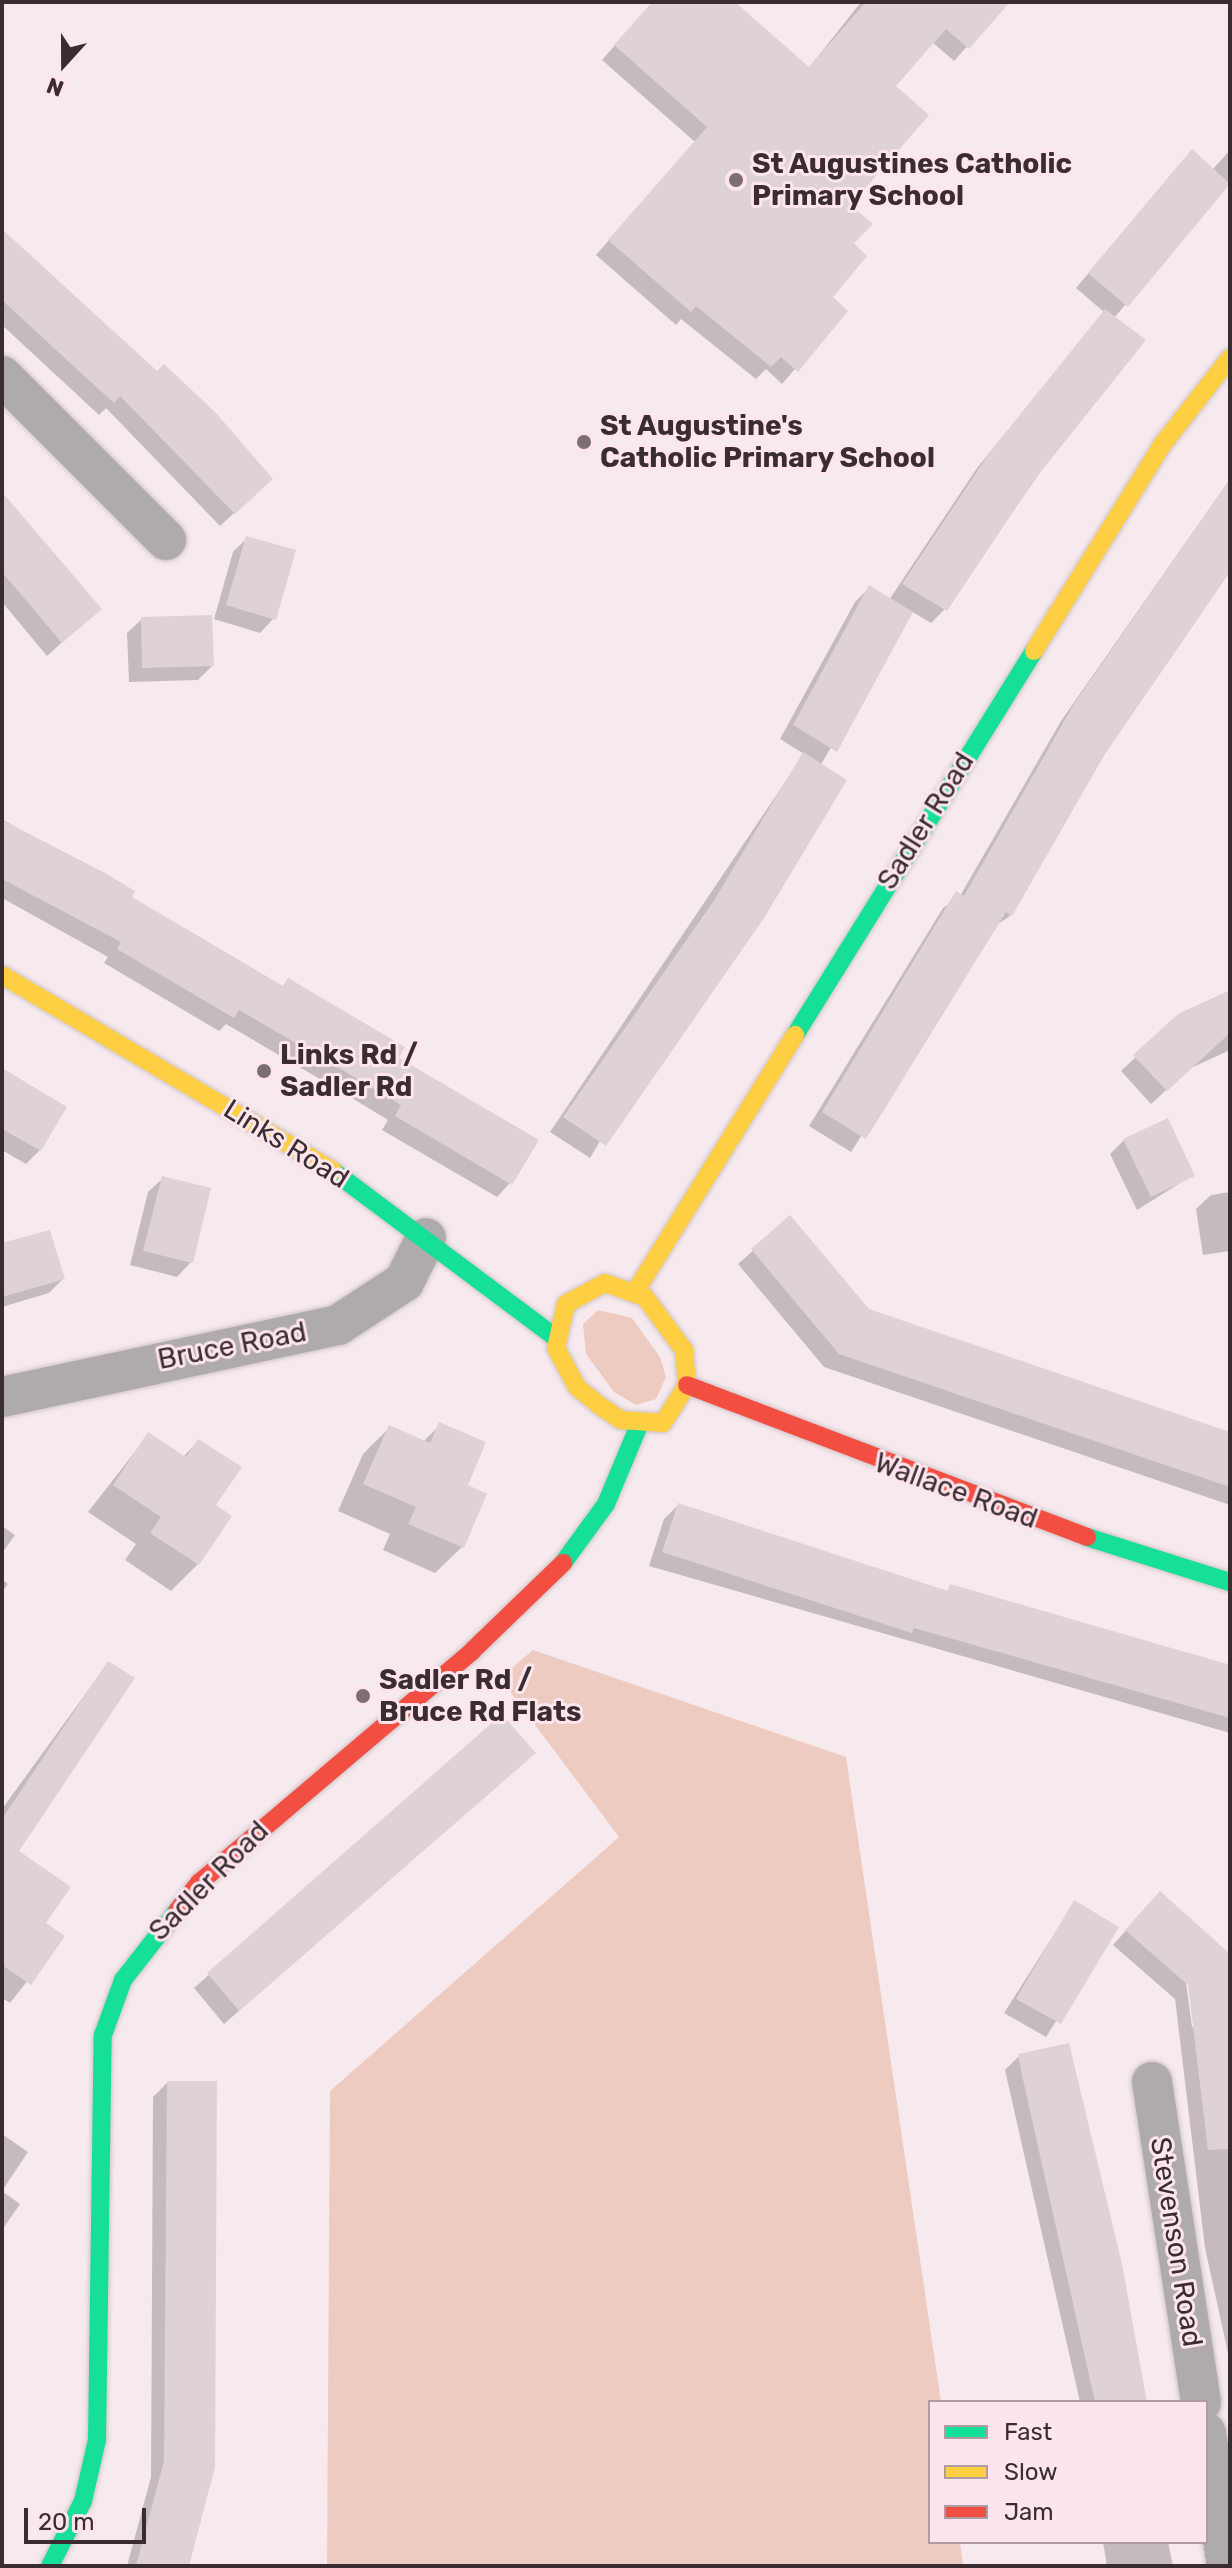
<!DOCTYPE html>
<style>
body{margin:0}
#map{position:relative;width:1232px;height:2568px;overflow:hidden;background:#f7eaee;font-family:Rubik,sans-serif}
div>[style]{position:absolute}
.green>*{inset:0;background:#edcbc0}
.shadow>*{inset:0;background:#0003}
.building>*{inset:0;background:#ded2d5}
.roads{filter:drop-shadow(0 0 2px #d0c5c9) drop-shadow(0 0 2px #d0c5c9)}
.street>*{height:40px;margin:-20px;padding:0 20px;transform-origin:20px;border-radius:20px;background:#afaaad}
.fast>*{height:18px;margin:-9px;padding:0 9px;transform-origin:9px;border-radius:9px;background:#16e098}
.slow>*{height:18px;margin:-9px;padding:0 9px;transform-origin:9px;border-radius:9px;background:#ffcf43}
.jam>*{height:18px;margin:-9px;padding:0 9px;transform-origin:9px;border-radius:9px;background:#f24e42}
.dots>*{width:22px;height:22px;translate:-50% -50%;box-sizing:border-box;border:4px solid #fde4ed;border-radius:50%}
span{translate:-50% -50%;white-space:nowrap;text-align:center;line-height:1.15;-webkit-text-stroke:6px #fde4ed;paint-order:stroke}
.poi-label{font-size:28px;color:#392d32;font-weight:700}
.left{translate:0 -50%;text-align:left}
.street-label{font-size:28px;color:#392d32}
.frame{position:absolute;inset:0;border:4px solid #392d32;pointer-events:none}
.legend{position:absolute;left:928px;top:2400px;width:280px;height:144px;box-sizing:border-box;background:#fde4ed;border:2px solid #af9ba2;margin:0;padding:10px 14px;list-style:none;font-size:24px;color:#392d32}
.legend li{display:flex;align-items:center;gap:16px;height:40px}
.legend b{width:40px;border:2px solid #af9ba2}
.north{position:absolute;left:24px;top:24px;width:80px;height:80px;-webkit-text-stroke:6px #fde4ed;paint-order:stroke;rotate:201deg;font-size:22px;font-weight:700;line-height:32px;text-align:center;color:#392d32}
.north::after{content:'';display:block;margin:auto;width:28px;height:36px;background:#392d32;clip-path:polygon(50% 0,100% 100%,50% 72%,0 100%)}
.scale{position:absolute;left:24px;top:2508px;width:122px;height:36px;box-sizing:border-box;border:4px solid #392d32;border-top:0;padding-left:10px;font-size:24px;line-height:28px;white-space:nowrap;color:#392d32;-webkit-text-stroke:6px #fde4ed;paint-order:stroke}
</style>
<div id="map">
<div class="green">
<i style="clip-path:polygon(598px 1310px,632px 1318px,660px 1357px,666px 1377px,656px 1399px,636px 1405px,614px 1392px,586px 1354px,583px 1324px)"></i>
<i style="clip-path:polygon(533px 1650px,846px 1757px,941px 2402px,930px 2402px,930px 2542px,960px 2542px,963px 2566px,327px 2566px,330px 2091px,619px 1837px,500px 1678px)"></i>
</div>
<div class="shadow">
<i style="clip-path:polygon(653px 2px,732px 2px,808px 69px,861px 2px,1007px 2px,954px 61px,932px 42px,893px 86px,848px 205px,851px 243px,831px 298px,845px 311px,782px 384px,766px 369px,756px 379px,681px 319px,676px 325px,596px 255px,695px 142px,602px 60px)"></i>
<i style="clip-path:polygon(1230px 150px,1230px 183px,1114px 318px,1066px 435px,945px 609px,931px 623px,911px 611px,590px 1158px,550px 1132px,804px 754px,780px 739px,855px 602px,869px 588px,889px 600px,977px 468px,1104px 312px,1076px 288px,1179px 166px,1213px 169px)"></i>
<i style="clip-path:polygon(2px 233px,157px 374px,257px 492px,220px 526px,106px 408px,99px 415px,2px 325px)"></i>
<i style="clip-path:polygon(1230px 479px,1230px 568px,1103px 753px,1011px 915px,994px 927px,851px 1152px,809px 1126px,943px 908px,960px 896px,1061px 721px)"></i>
<i style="clip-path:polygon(2px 495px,99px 609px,47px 656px,2px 602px)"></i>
<i style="clip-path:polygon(247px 538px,274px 618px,260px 633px,214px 619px,233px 552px)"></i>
<i style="clip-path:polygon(142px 619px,212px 666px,198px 680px,129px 682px,127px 633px)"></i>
<i style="clip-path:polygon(2px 819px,281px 988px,288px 981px,510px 1183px,497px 1197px,382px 1130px,388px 1120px,342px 1092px,226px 1024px,219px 1031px,104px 963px,108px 957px,2px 898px)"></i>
<i style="clip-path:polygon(1230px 992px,1230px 1050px,1189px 1069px,1151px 1104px,1121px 1071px,1179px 1016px)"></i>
<i style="clip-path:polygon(2px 1071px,40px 1150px,26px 1164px,2px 1150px)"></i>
<i style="clip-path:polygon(1124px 1140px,1193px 1175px,1137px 1210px,1110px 1154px)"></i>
<i style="clip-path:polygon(163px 1178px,191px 1262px,177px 1277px,130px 1265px,148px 1192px)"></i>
<i style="clip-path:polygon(1230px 1192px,1230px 1251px,1203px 1255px,1196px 1209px,1211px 1195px)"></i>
<i style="clip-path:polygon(790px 1218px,868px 1311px,1230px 1434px,1230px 1505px,824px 1367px,738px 1264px)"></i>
<i style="clip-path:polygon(2px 1246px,63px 1279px,49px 1293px,2px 1307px)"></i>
<i style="clip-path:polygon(440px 1425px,465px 1486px,462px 1547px,435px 1573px,383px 1550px,390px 1534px,338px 1511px,363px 1454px,390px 1427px,423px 1442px)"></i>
<i style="clip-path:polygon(148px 1435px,183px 1457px,198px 1441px,213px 1506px,198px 1564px,171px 1591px,125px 1560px,136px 1544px,88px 1512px)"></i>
<i style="clip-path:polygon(678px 1505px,946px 1592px,951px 1587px,1230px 1665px,1230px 1733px,649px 1566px,664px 1519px)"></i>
<i style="clip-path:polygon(2px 1526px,15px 1535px,2px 1553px)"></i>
<i style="clip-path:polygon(2px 1579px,8px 1584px,2px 1592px)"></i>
<i style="clip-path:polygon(108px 1663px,16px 1851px,43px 1924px,62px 1937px,10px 2003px,2px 1998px,2px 1809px)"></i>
<i style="clip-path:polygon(502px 1717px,519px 1767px,224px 2024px,194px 1988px)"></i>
<i style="clip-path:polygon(1074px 1903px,1116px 1927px,1046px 2037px,1004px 2013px)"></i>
<i style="clip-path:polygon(1146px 1908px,1230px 1956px,1230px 1980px,1185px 1975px,1192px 2027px,1230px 2020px,1230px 2362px,1205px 2248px,1175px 1999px,1113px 1945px)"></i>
<i style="clip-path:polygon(1019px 2056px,1144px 2402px,1080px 2402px,1005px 2070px)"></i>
<i style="clip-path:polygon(167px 2083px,186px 2566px,127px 2566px,151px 2477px,153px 2097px)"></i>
<i style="clip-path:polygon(2px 2134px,28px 2152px,2px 2191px)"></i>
<i style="clip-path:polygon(2px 2191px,20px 2204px,2px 2230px)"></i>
<i style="clip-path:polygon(1103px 2542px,1168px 2542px,1173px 2566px,1107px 2566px)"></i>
</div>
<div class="building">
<i style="clip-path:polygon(652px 2px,735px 2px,809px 67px,866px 2px,1010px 2px,969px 49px,946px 29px,896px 86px,929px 115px,851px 205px,873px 224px,854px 243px,867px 256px,833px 297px,848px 311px,798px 372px,781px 357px,771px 367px,696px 306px,691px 312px,608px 240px,707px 127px,614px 45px)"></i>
<i style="clip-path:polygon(1192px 149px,1230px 184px,1128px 307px,1088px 273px)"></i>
<i style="clip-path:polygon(2px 229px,157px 371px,164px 364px,216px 413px,273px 479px,235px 514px,120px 396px,114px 403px,69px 362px,2px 300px)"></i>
<i style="clip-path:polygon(1105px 309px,1146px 340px,1035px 479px,947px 611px,902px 584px,990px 452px)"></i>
<i style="clip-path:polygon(1230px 479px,1230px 572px,1105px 754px,1012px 916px,1006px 912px,866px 1139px,822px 1112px,956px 891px,964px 896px,1074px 704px)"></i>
<i style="clip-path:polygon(2px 492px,102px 609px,62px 643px,2px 572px)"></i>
<i style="clip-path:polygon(246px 536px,296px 550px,276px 620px,226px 605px)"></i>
<i style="clip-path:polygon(869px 585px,913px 612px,837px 752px,793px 725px)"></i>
<i style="clip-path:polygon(212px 615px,214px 666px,142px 668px,141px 617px)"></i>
<i style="clip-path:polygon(803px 752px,847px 780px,764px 918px,606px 1146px,563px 1117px,713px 902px)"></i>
<i style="clip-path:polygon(2px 820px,105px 873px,135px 891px,132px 897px,283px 986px,288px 978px,405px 1047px,399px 1058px,539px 1140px,512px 1185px,395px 1116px,401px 1105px,356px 1078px,239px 1010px,234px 1018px,117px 949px,121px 942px,2px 879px)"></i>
<i style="clip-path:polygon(1230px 990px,1230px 1033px,1167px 1091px,1133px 1055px,1178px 1014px)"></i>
<i style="clip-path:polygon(2px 1068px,67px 1107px,41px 1151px,2px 1129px)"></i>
<i style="clip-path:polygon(1168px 1118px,1195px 1176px,1151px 1197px,1123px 1139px)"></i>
<i style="clip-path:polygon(162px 1176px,211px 1188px,193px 1263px,143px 1251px)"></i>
<i style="clip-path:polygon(790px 1215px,869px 1309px,1230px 1432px,1230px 1487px,839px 1354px,751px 1249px)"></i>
<i style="clip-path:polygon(50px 1230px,65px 1279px,2px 1297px,2px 1243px)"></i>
<i style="clip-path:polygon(439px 1422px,486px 1442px,468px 1485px,487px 1494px,464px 1548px,408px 1524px,416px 1507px,363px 1484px,389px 1425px,430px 1443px)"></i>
<i style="clip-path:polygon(148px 1432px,186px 1457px,198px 1439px,242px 1467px,216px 1505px,232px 1516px,199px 1565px,150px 1533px,161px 1517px,113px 1485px)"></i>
<i style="clip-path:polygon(678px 1503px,948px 1591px,950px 1584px,1230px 1665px,1230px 1718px,914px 1628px,912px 1633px,662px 1552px)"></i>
<i style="clip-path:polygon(108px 1661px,135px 1678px,19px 1851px,71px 1887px,46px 1923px,65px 1936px,31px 1985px,2px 1965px,2px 1819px)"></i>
<i style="clip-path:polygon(502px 1714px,536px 1753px,239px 2011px,207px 1973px)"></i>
<i style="clip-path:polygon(1160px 1891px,1230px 1954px,1230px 2149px,1208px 2150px,1188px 1985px,1125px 1930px)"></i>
<i style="clip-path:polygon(1074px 1900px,1119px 1927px,1061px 2024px,1016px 1999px)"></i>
<i style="clip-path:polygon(1069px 2043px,1122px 2264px,1147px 2402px,1095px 2402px,1022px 2075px,1018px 2054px)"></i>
<i style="clip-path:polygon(167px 2081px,217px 2081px,215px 2467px,189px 2566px,136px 2566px,164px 2461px)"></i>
</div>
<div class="roads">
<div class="street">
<i style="left:2px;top:376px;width:232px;rotate:45deg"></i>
<i style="left:2px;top:1397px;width:344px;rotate:-12.1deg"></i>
<i style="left:338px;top:1325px;width:79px;rotate:-33.1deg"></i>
<i style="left:404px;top:1282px;width:49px;rotate:-63.4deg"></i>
<i style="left:1152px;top:2082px;width:324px;rotate:81.3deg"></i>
<i style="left:1206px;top:2433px;width:135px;rotate:81deg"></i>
</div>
<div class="fast">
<i style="left:795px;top:1035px;width:452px;rotate:-58.1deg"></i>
<i style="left:333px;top:1171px;width:277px;rotate:36.8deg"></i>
<i style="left:1087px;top:1537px;width:150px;rotate:17.5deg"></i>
<i style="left:563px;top:1563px;width:73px;rotate:-53.9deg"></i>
<i style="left:606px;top:1504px;width:86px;rotate:-67.3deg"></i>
<i style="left:50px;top:2566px;width:73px;rotate:-63.1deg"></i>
<i style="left:83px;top:2501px;width:63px;rotate:-77.1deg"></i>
<i style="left:97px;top:2440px;width:405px;rotate:-89.2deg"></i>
<i style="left:103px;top:2035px;width:59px;rotate:-70deg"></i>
<i style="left:123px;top:1980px;width:88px;rotate:-52deg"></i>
</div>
<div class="slow">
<i style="left:1034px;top:651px;width:243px;rotate:-58.1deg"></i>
<i style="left:1162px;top:445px;width:110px;rotate:-52deg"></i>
<i style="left:2px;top:975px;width:385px;rotate:30.6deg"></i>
<i style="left:605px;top:1283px;width:42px;rotate:19.3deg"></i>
<i style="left:645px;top:1297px;width:66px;rotate:53.7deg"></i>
<i style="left:684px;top:1350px;width:35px;rotate:85deg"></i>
<i style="left:687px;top:1385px;width:45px;rotate:122.3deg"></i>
<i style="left:663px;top:1423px;width:42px;rotate:-175.9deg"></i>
<i style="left:621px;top:1420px;width:27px;rotate:-146deg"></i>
<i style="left:599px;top:1405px;width:28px;rotate:-141deg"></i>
<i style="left:577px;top:1387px;width:44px;rotate:-118.3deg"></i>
<i style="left:556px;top:1348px;width:45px;rotate:-77.2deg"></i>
<i style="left:566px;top:1304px;width:44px;rotate:-28.3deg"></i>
<i style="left:635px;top:1292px;width:303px;rotate:-58.1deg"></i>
</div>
<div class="jam">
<i style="left:687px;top:1385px;width:428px;rotate:20.8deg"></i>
<i style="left:177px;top:1911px;width:37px;rotate:-52deg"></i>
<i style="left:200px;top:1882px;width:357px;rotate:-40.3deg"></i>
<i style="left:472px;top:1651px;width:127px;rotate:-44deg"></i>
</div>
</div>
<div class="dots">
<i style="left:736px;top:180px;background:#7c6f74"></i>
<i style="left:584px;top:442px;background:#7c6f74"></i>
<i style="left:264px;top:1071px;background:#7c6f74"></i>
<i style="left:363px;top:1696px;background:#7c6f74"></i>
</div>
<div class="poi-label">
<span class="left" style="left:752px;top:180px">St Augustines Catholic<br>Primary School</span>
<span class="left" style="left:600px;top:442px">St Augustine's<br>Catholic Primary School</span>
<span class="left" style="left:280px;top:1071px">Links Rd /<br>Sadler Rd</span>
<span class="left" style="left:379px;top:1696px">Sadler Rd /<br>Bruce Rd Flats</span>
</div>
<div class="street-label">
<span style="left:926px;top:821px;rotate:-58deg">Sadler Road</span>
<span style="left:286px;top:1144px;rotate:32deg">Links Road</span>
<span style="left:232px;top:1346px;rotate:-11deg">Bruce Road</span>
<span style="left:956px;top:1491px;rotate:20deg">Wallace Road</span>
<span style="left:209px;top:1881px;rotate:-45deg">Sadler Road</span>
<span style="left:1176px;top:2242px;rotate:81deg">Stevenson Road</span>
</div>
<div class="frame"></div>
<ul class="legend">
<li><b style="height:10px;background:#16e098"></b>Fast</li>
<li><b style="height:10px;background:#ffcf43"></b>Slow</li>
<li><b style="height:10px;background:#f24e42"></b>Jam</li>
</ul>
<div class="north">N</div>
<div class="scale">20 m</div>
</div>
